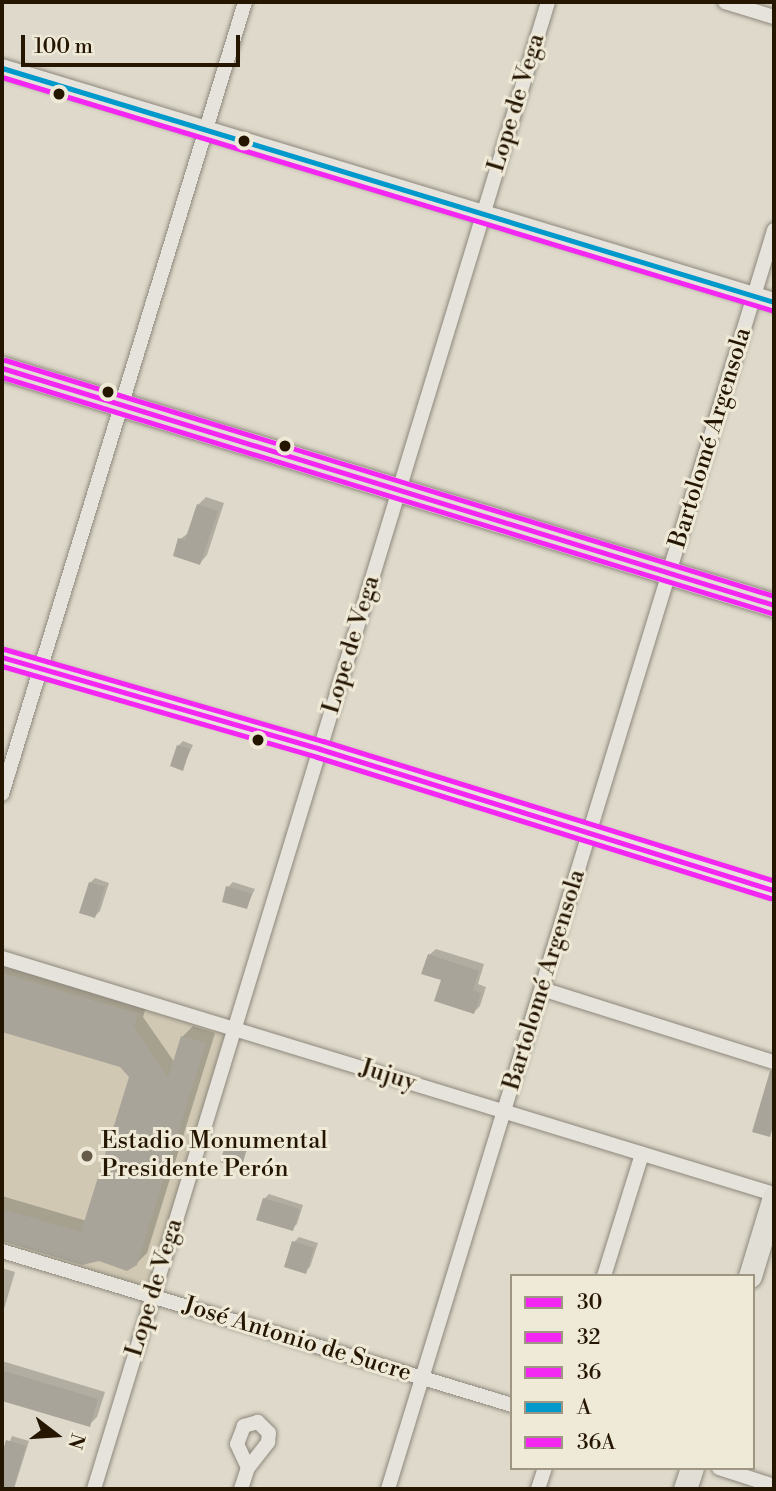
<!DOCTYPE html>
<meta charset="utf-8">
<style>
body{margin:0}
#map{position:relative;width:776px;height:1491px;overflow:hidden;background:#ded9ca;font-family:"Libre Bodoni",serif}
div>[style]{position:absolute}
.green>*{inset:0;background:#d0c8b3}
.shadow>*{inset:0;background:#0003}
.building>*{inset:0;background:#a9a499}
.roads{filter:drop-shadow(0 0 2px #8d887c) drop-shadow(0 0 2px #8d887c)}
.minor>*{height:14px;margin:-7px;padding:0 7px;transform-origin:7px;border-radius:7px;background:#e6e3dc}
.tertiary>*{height:18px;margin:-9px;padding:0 9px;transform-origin:9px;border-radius:9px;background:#e6e3dc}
.primary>*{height:23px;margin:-11.5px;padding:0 11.5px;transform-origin:11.5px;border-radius:11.5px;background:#e1ded6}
.bus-1>*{height:5px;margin:-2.5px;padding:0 2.5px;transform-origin:2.5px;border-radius:2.5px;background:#f326f2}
.bus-2>*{height:5px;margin:-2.5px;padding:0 2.5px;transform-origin:2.5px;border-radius:2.5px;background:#f326f2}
.bus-3>*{height:5px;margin:-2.5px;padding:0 2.5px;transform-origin:2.5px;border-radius:2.5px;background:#f326f2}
.bus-4>*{height:5px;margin:-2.5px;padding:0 2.5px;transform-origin:2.5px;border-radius:2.5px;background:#0099cb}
.bus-5>*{height:5px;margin:-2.5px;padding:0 2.5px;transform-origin:2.5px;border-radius:2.5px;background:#f326f2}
.dots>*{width:19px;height:19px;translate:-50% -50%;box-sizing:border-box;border:4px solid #efe9d7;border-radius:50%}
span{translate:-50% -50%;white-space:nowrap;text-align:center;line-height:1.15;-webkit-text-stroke:6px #efe9d7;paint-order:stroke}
.street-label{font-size:24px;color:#251602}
.poi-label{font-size:24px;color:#251602}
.left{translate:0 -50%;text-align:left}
.frame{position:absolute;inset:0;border:4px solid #251602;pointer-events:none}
.legend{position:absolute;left:510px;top:1274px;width:245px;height:196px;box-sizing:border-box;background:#efe9d7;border:2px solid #9e9582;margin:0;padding:9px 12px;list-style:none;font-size:21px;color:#251602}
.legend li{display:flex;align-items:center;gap:14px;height:35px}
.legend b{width:35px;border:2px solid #9e9582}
.north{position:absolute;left:21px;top:1400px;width:70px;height:70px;-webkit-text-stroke:5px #efe9d7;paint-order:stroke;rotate:107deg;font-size:19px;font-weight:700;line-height:28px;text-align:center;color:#251602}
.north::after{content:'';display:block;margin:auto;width:24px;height:32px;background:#251602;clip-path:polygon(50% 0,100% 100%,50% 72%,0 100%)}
.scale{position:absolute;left:21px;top:35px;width:219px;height:32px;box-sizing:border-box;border:4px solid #251602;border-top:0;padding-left:9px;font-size:21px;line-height:24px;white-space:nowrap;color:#251602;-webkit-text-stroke:5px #efe9d7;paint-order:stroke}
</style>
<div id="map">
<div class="green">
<i style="clip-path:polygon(2px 959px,234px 1030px,153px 1297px,2px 1251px)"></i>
</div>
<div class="shadow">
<i style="clip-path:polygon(206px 497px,224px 503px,207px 555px,200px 563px,180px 539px,190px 532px,198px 505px)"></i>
<i style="clip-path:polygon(183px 741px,193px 745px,182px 769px,178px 746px)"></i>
<i style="clip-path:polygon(95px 878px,109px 883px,100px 911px,95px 916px,90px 883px)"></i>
<i style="clip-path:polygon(233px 882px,255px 889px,246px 907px,228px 887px)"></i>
<i style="clip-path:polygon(436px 949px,484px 964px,478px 984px,486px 987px,480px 1006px,474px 1012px,443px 979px,429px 955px)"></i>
<i style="clip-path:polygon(2px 960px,147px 1004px,143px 1017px,175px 1063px,183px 1036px,193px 1026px,215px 1033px,147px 1253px,136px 1264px,99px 1259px,82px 1263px,2px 1240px,2px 1196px,87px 1221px,131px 1077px,121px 1066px,2px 1030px)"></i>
<i style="clip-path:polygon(232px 1139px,247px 1144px,241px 1167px,228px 1144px)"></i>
<i style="clip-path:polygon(269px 1194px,303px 1205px,297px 1224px,292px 1229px,264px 1199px)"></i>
<i style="clip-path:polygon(299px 1237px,318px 1243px,310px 1267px,305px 1272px,294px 1242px)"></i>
<i style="clip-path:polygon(2px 1268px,15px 1272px,2px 1316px)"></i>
<i style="clip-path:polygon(2px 1361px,105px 1392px,97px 1417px,89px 1425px,2px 1399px)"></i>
<i style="clip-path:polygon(12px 1436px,29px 1441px,14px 1489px,2px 1489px,2px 1459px)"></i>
</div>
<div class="building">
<i style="clip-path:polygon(197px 504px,218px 511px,200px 565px,173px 556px,178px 538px,185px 540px)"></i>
<i style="clip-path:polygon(177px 745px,190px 749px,183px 771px,170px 766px)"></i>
<i style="clip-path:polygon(89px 882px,105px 887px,95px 918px,79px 913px)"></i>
<i style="clip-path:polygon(226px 886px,252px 894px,247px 909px,222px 902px)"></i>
<i style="clip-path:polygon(428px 954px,479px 971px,473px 990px,481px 993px,474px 1014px,434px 1001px,441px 980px,421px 974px)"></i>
<i style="clip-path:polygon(2px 973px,138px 1014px,134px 1027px,168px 1078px,181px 1036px,206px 1043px,137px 1265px,127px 1271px,99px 1261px,82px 1265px,2px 1241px,2px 1209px,81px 1232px,129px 1077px,120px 1067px,2px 1032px)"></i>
<i style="clip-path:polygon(770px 1071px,774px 1071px,774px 1123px,770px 1137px,752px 1132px)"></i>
<i style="clip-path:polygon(226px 1143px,247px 1149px,241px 1169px,220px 1162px)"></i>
<i style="clip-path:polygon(263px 1198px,300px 1209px,293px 1231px,256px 1220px)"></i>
<i style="clip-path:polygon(292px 1241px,314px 1248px,306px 1274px,284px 1267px)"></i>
<i style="clip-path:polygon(4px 1371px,98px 1399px,90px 1427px,2px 1401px)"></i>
<i style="clip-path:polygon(6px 1440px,26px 1446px,13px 1489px,2px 1489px,2px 1454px)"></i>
</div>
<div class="roads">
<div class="minor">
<i style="left:725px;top:2px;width:51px;rotate:17deg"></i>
<i style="left:2px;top:657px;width:331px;rotate:16.1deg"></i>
<i style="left:320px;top:749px;width:475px;rotate:17.3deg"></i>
<i style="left:2px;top:794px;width:828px;rotate:-72.94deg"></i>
<i style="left:2px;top:958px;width:807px;rotate:17deg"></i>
<i style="left:542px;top:989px;width:243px;rotate:17.5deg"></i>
<i style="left:2px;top:1251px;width:533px;rotate:16.8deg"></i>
<i style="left:604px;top:1276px;width:128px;rotate:-72.7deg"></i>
<i style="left:719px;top:1468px;width:58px;rotate:18.1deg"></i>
<i style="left:94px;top:1489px;width:1555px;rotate:-73.02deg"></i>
<i style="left:241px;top:1489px;width:22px;rotate:-72deg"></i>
<i style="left:248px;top:1468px;width:33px;rotate:-52deg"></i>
<i style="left:268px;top:1442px;width:9px;rotate:-84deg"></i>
<i style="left:269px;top:1433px;width:16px;rotate:-135deg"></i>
<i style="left:258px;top:1422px;width:15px;rotate:164deg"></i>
<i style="left:244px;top:1426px;width:19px;rotate:111deg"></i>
<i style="left:237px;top:1444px;width:26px;rotate:65deg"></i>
<i style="left:388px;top:1489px;width:1317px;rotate:-72.95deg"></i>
<i style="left:538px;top:1489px;width:22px;rotate:-72deg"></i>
</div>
<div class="tertiary">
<i style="left:2px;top:68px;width:807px;rotate:16.86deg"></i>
</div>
<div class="primary">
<i style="left:2px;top:368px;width:808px;rotate:17.07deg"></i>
<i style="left:750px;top:1276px;width:83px;rotate:-73.1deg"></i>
<i style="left:685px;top:1489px;width:22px;rotate:-72deg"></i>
</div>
</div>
<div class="bus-1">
<i style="left:2px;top:368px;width:808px;rotate:17.07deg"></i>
<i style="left:2px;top:657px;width:331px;rotate:16.1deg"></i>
<i style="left:320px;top:749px;width:475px;rotate:17.3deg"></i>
</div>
<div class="bus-2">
<i style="left:2px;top:377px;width:804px;rotate:17.06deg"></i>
<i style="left:2px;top:666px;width:328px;rotate:16.1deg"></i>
<i style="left:317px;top:757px;width:475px;rotate:17.3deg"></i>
</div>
<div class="bus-3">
<i style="left:5px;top:360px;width:804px;rotate:17.06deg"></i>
<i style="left:4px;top:649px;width:332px;rotate:16.1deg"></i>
<i style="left:323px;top:741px;width:472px;rotate:17.2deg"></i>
</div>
<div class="bus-4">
<i style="left:2px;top:68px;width:807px;rotate:16.86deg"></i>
</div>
<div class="bus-5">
<i style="left:2px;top:77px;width:804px;rotate:16.86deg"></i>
</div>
<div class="dots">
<i style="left:59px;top:94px;background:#251602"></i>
<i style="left:244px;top:141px;background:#251602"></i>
<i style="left:108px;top:392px;background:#251602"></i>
<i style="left:285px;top:446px;background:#251602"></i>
<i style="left:258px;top:740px;background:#251602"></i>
<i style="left:87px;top:1156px;background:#665a48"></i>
</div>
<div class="street-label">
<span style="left:517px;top:103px;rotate:-73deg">Lope de Vega</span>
<span style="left:711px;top:438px;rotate:-73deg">Bartolomé Argensola</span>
<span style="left:352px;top:645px;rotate:-73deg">Lope de Vega</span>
<span style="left:545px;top:980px;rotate:-73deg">Bartolomé Argensola</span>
<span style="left:388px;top:1076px;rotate:17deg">Jujuy</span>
<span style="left:155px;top:1288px;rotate:-73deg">Lope de Vega</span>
<span style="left:297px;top:1340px;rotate:17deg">José Antonio de Sucre</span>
</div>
<div class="poi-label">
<span class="left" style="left:101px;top:1156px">Estadio Monumental<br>Presidente Perón</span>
</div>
<div class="frame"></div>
<ul class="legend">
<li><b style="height:9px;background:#f326f2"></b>30</li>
<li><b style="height:9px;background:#f326f2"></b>32</li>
<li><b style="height:9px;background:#f326f2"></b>36</li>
<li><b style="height:9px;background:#0099cb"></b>A</li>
<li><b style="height:9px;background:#f326f2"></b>36A</li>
</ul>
<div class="north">N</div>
<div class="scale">100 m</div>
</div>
